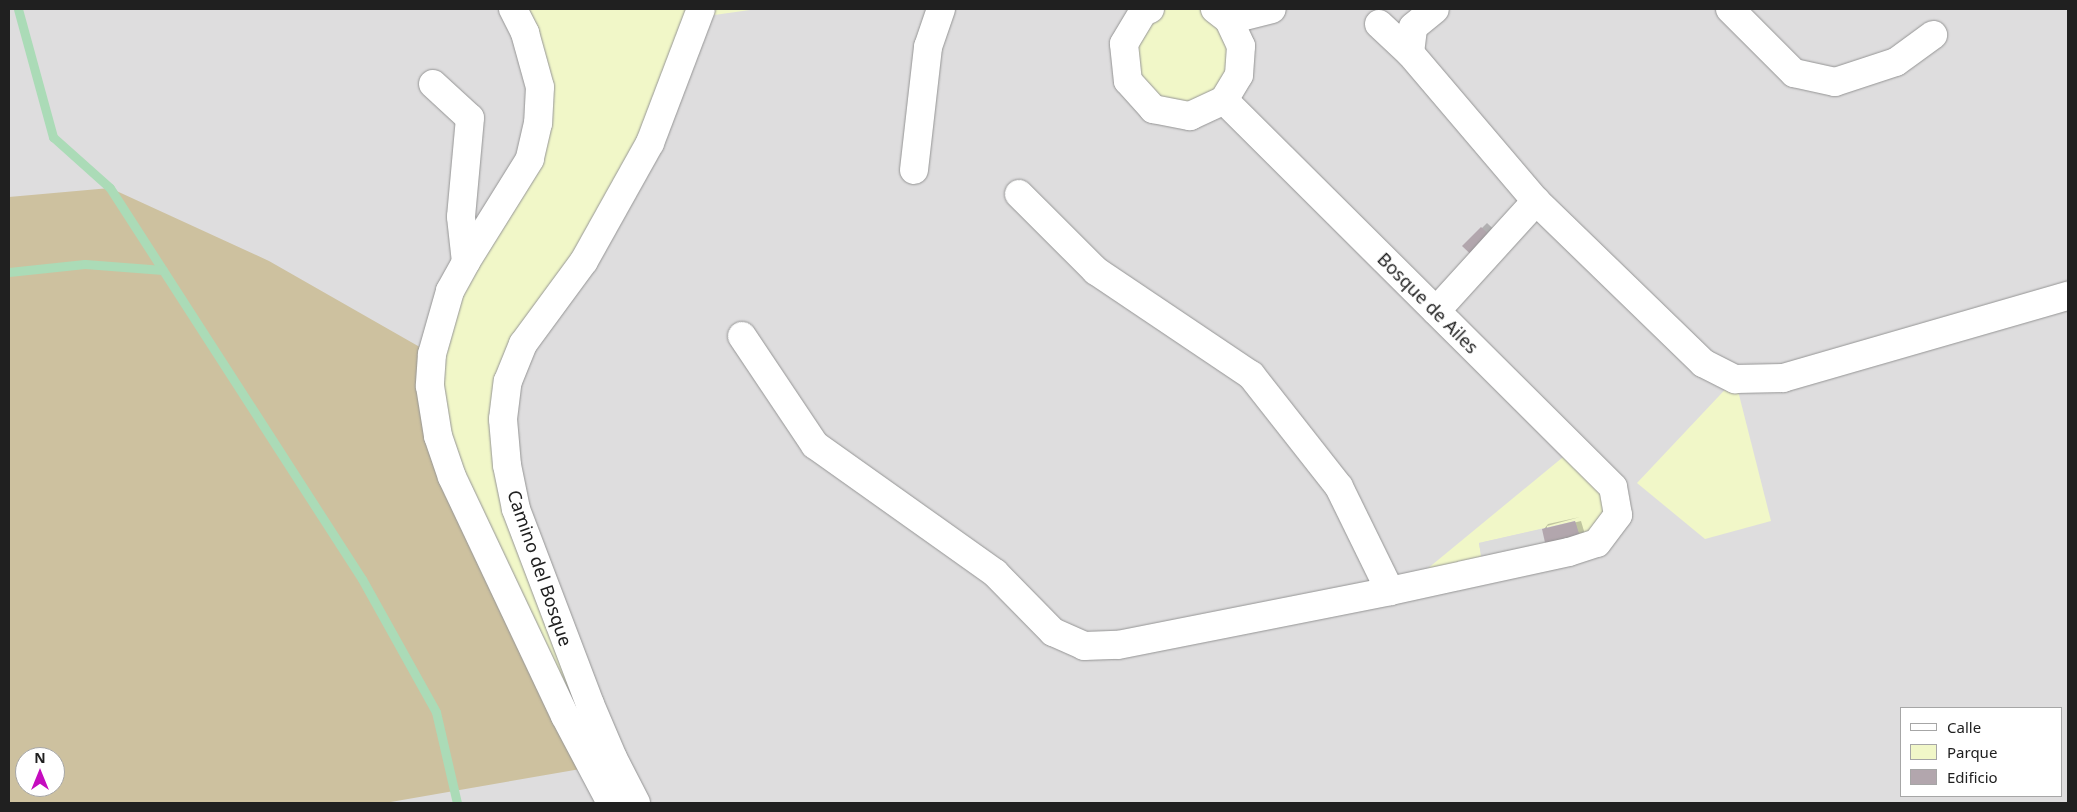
<!DOCTYPE html>
<style>
body{margin:0}
#map{position:relative;width:2077px;height:812px;overflow:hidden;background:#f0e7ea;font-family:"Noto Sans",sans-serif}
div>[style]{position:absolute}
.residential>*{inset:0;background:#deddde}
.forest>*{inset:0;background:#cdc19f}
.park>*{inset:0;background:#f1f7c8}
.parking>*{inset:0;background:#dcdcdc}
.shadow>*{inset:0;background:#0003}
.stream>*{height:9px;margin:-4.5px;padding:0 4.5px;transform-origin:4.5px;border-radius:4.5px;background:#abdbb7}
.building>*{inset:0;background:#b2a6ad}
.roads{filter:drop-shadow(0 0 1px #949494) drop-shadow(0 0 1px #949494)}
.minor>*{height:28px;margin:-14px;padding:0 14px;transform-origin:14px;border-radius:14px;background:#fff}
span{translate:-50% -50%;white-space:nowrap;text-align:center;line-height:1.15;-webkit-text-stroke:5px #fff;paint-order:stroke}
.street-label{font-size:18px;color:#202020}
.frame{position:absolute;inset:0;border:10px solid #202020;pointer-events:none}
.legend{position:absolute;left:1900px;top:707px;width:162px;height:90px;box-sizing:border-box;background:#fff;border:1px solid #a6a6a6;margin:0;padding:6px 9px;list-style:none;font-size:15px;color:#202020}
.legend li{display:flex;align-items:center;gap:10px;height:25px}
.legend b{width:25px;border:1px solid #a6a6a6}
.north{position:absolute;left:15px;top:747px;width:50px;height:50px;box-sizing:border-box;background:#fff;border:1px solid #a6a6a6;border-radius:50%;rotate:0deg;font-size:14px;font-weight:700;line-height:20px;text-align:center;color:#202020}
.north::after{content:'';display:block;margin:auto;width:18px;height:22px;background:#c50cbf;clip-path:polygon(50% 0,100% 100%,50% 72%,0 100%)}
</style>
<div id="map">
<div class="residential">
<i style="clip-path:polygon(evenodd,9px 9px,2068px 9px,2068px 803px,9px 803px,9px 9px,1901px 708px,2061px 708px,2061px 796px,1901px 796px,1901px 708px,9px 9px,25px 757px,55px 757px,55px 787px,25px 787px,25px 757px)"></i>
</div>
<div class="forest">
<i style="clip-path:polygon(evenodd,110px 188px,269px 261px,432px 354px,592px 767px,385px 803px,9px 803px,9px 197px,110px 188px,25px 757px,55px 757px,55px 787px,25px 787px,25px 757px)"></i>
</div>
<div class="park">
<i style="clip-path:polygon(513px 9px,757px 9px,700px 17px,650px 143px,508px 381px,507px 465px,590px 704px,592px 767px,452px 477px,432px 354px,538px 123px)"></i>
<i style="clip-path:polygon(1150px 9px,1215px 9px,1239px 75px,1190px 116px,1128px 81px,1143px 12px)"></i>
<i style="clip-path:polygon(1735px 379px,1771px 521px,1705px 539px,1637px 483px)"></i>
<i style="clip-path:polygon(1574px 448px,1618px 515px,1583px 547px,1575px 521px,1479px 543px,1484px 571px,1404px 588px)"></i>
</div>
<div class="parking">
<i style="clip-path:polygon(1542px 529px,1548px 556px,1483px 569px,1479px 543px)"></i>
</div>
<div class="shadow">
<i style="clip-path:polygon(1487px 223px,1501px 236px,1464px 246px)"></i>
<i style="clip-path:polygon(1580px 517px,1547px 526px,1547px 529px,1581px 521px,1587px 541px,1544px 529px,1548px 524px)"></i>
</div>
<div class="stream">
<i style="left:18px;top:9px;width:133px;rotate:74.7deg"></i>
<i style="left:53px;top:137px;width:76px;rotate:41.8deg"></i>
<i style="left:110px;top:188px;width:465px;rotate:57.2deg"></i>
<i style="left:362px;top:579px;width:152px;rotate:60.9deg"></i>
<i style="left:436px;top:712px;width:93px;rotate:77deg"></i>
<i style="left:9px;top:272px;width:76px;rotate:-6deg"></i>
<i style="left:85px;top:264px;width:78px;rotate:4.4deg"></i>
</div>
<div class="building">
<i style="clip-path:polygon(1481px 227px,1497px 242px,1478px 261px,1462px 246px)"></i>
<i style="clip-path:polygon(1575px 521px,1583px 547px,1548px 556px,1542px 529px)"></i>
</div>
<div class="roads">
<div class="minor">
<i style="left:513px;top:9px;width:27px;rotate:63deg"></i>
<i style="left:525px;top:33px;width:56px;rotate:74.5deg"></i>
<i style="left:540px;top:87px;width:36px;rotate:93deg"></i>
<i style="left:538px;top:123px;width:37px;rotate:103deg"></i>
<i style="left:530px;top:159px;width:121px;rotate:121.9deg"></i>
<i style="left:466px;top:262px;width:33px;rotate:119deg"></i>
<i style="left:450px;top:291px;width:66px;rotate:105.9deg"></i>
<i style="left:432px;top:354px;width:32px;rotate:94deg"></i>
<i style="left:430px;top:386px;width:51px;rotate:80.9deg"></i>
<i style="left:438px;top:436px;width:43px;rotate:71.1deg"></i>
<i style="left:452px;top:477px;width:264px;rotate:64.7deg"></i>
<i style="left:565px;top:716px;width:98px;rotate:62.1deg"></i>
<i style="left:1150px;top:9px;width:8px;rotate:157deg"></i>
<i style="left:1143px;top:12px;width:37px;rotate:121deg"></i>
<i style="left:1124px;top:44px;width:37px;rotate:84deg"></i>
<i style="left:1128px;top:81px;width:38px;rotate:48deg"></i>
<i style="left:1153px;top:109px;width:38px;rotate:11deg"></i>
<i style="left:1190px;top:116px;width:38px;rotate:-25deg"></i>
<i style="left:1224px;top:100px;width:29px;rotate:-59deg"></i>
<i style="left:1239px;top:75px;width:29px;rotate:-86deg"></i>
<i style="left:1241px;top:46px;width:29px;rotate:-115deg"></i>
<i style="left:1229px;top:20px;width:18px;rotate:-142deg"></i>
<i style="left:1730px;top:9px;width:91px;rotate:45deg"></i>
<i style="left:1794px;top:73px;width:42px;rotate:12.4deg"></i>
<i style="left:1835px;top:82px;width:64px;rotate:-18.2deg"></i>
<i style="left:1896px;top:62px;width:46px;rotate:-36.1deg"></i>
<i style="left:1229px;top:20px;width:44px;rotate:-14.3deg"></i>
<i style="left:1379px;top:24px;width:42px;rotate:43.1deg"></i>
<i style="left:1410px;top:53px;width:194px;rotate:49.6deg"></i>
<i style="left:1536px;top:201px;width:233px;rotate:44.1deg"></i>
<i style="left:1703px;top:363px;width:36px;rotate:27deg"></i>
<i style="left:1735px;top:379px;width:48px;rotate:-1.2deg"></i>
<i style="left:1783px;top:378px;width:297px;rotate:-16.1deg"></i>
<i style="left:1410px;top:53px;width:26px;rotate:-83deg"></i>
<i style="left:1413px;top:27px;width:28px;rotate:-39deg"></i>
<i style="left:433px;top:84px;width:50px;rotate:42.6deg"></i>
<i style="left:470px;top:118px;width:99px;rotate:95.2deg"></i>
<i style="left:461px;top:217px;width:45px;rotate:83.7deg"></i>
<i style="left:914px;top:170px;width:124px;rotate:-83.5deg"></i>
<i style="left:928px;top:47px;width:40px;rotate:-71.1deg"></i>
<i style="left:1019px;top:194px;width:109px;rotate:45deg"></i>
<i style="left:1096px;top:271px;width:187px;rotate:33.9deg"></i>
<i style="left:1251px;top:375px;width:142px;rotate:51.8deg"></i>
<i style="left:1339px;top:487px;width:116px;rotate:63.9deg"></i>
<i style="left:1436px;top:311px;width:149px;rotate:-47.7deg"></i>
<i style="left:742px;top:336px;width:131px;rotate:56.2deg"></i>
<i style="left:815px;top:445px;width:221px;rotate:35.4deg"></i>
<i style="left:995px;top:573px;width:83px;rotate:45.5deg"></i>
<i style="left:1053px;top:632px;width:34px;rotate:24deg"></i>
<i style="left:1084px;top:646px;width:34px;rotate:-2deg"></i>
<i style="left:1118px;top:645px;width:277px;rotate:-11.2deg"></i>
<i style="left:1390px;top:591px;width:183px;rotate:-12.3deg"></i>
<i style="left:1569px;top:552px;width:29px;rotate:-18deg"></i>
<i style="left:1597px;top:543px;width:35px;rotate:-53deg"></i>
<i style="left:1618px;top:515px;width:28px;rotate:-100deg"></i>
<i style="left:1613px;top:487px;width:549px;rotate:-135.15deg"></i>
<i style="left:636px;top:803px;width:51px;rotate:-117.1deg"></i>
<i style="left:613px;top:758px;width:59px;rotate:-113.1deg"></i>
<i style="left:590px;top:704px;width:209px;rotate:-110.8deg"></i>
<i style="left:516px;top:509px;width:45px;rotate:-101.6deg"></i>
<i style="left:507px;top:465px;width:46px;rotate:-95deg"></i>
<i style="left:503px;top:419px;width:38px;rotate:-83deg"></i>
<i style="left:508px;top:381px;width:40px;rotate:-68deg"></i>
<i style="left:523px;top:344px;width:103px;rotate:-53.7deg"></i>
<i style="left:584px;top:261px;width:135px;rotate:-60.8deg"></i>
<i style="left:650px;top:143px;width:143px;rotate:-69.2deg"></i>
</div>
</div>
<div class="street-label">
<span style="left:1428px;top:303px;rotate:45deg">Bosque de Ailes</span>
<span style="left:540px;top:568px;rotate:71deg">Camino del Bosque</span>
</div>
<div class="frame"></div>
<ul class="legend">
<li><b style="height:6px;background:#fff"></b>Calle</li>
<li><b style="height:14px;background:#f1f7c8"></b>Parque</li>
<li><b style="height:14px;background:#b2a6ad"></b>Edificio</li>
</ul>
<div class="north">N</div>
</div>
